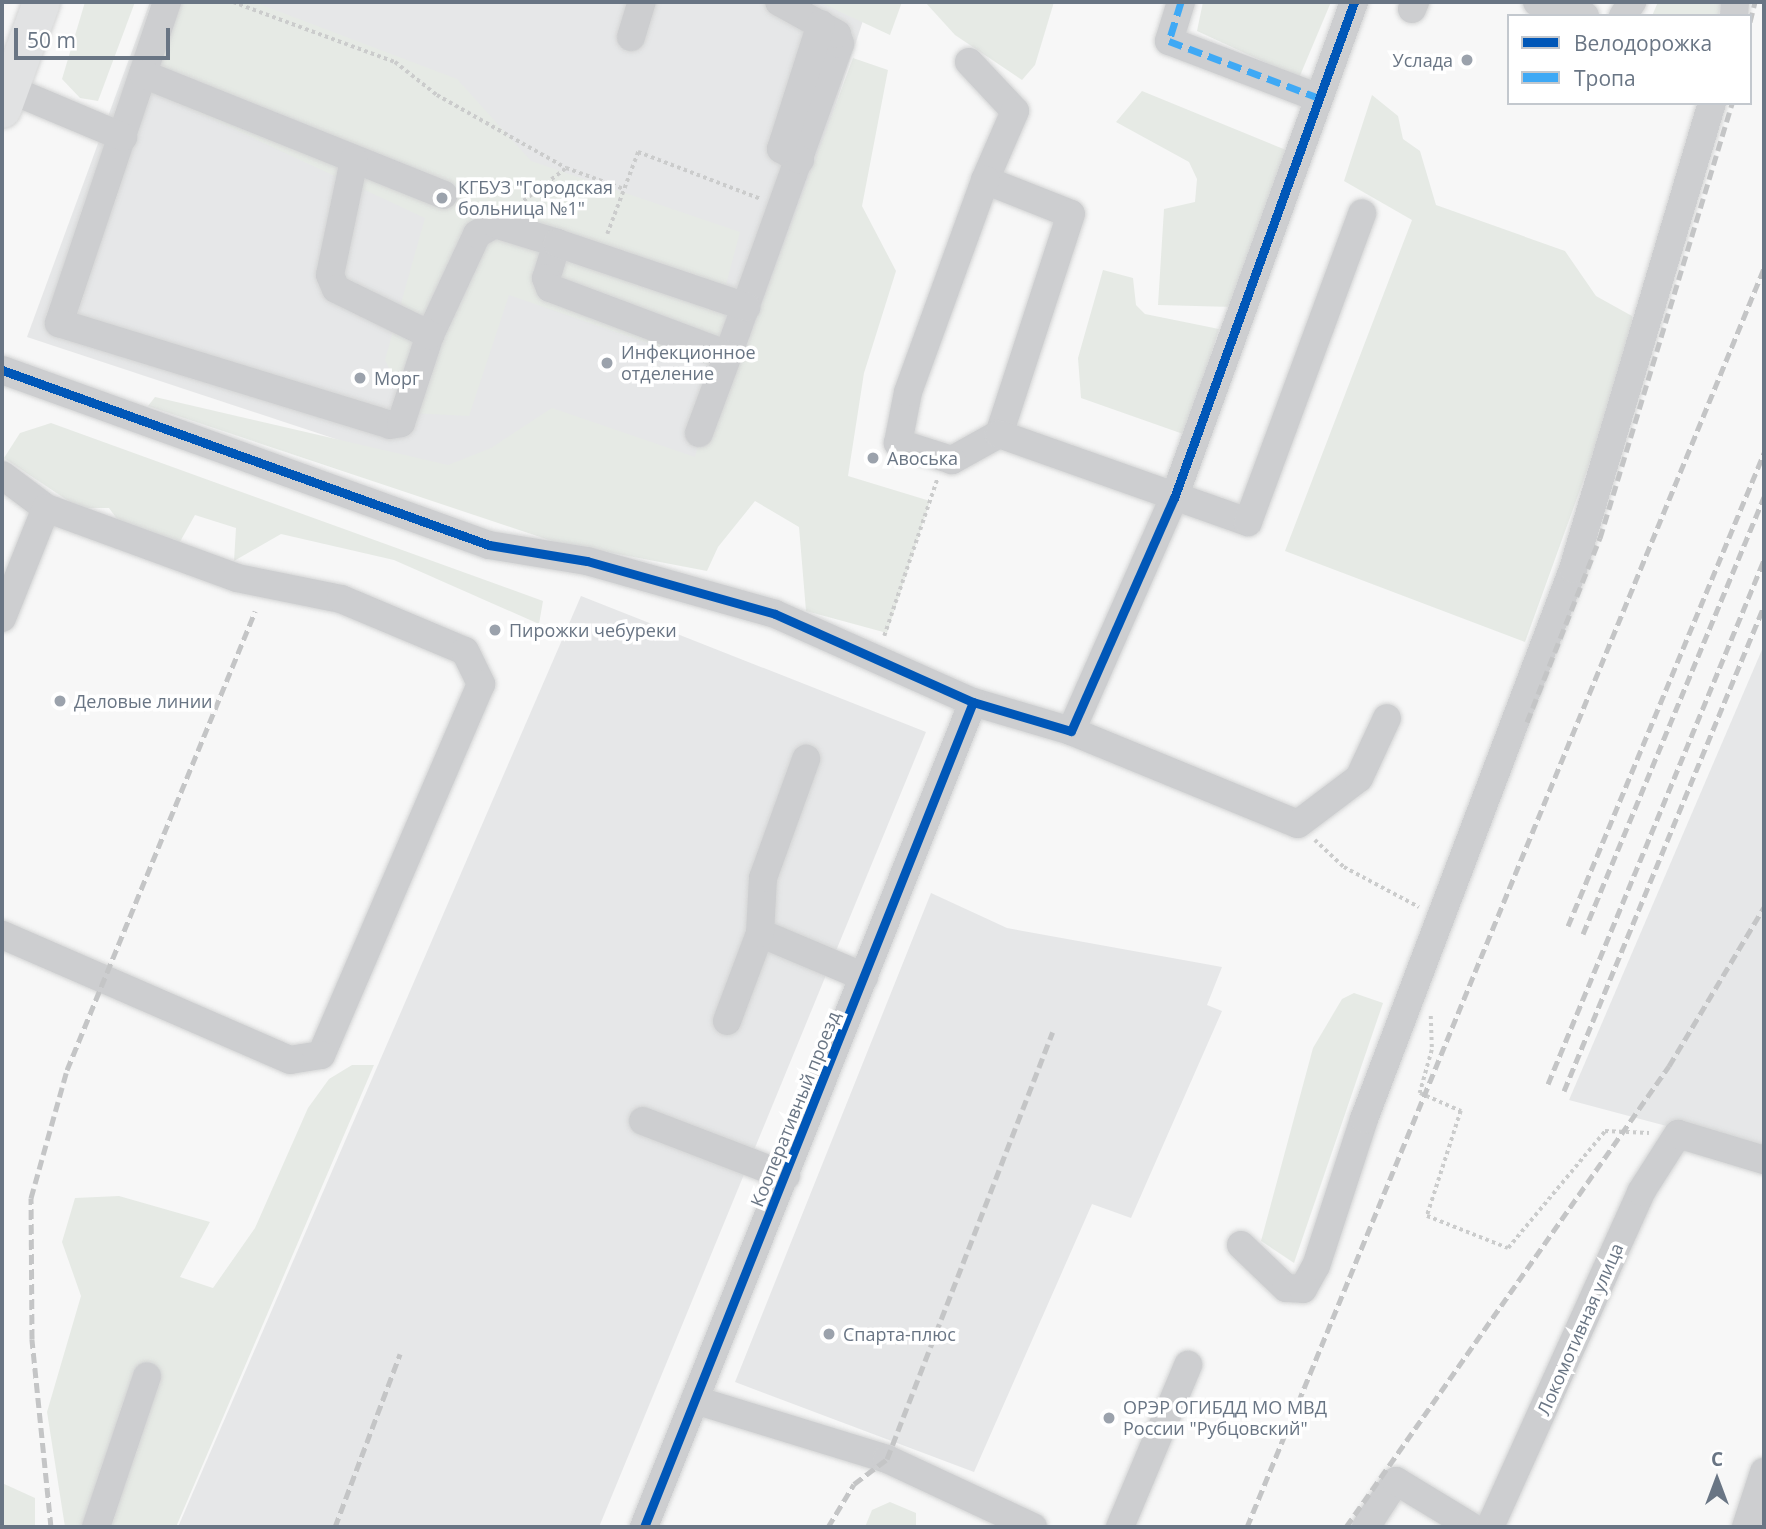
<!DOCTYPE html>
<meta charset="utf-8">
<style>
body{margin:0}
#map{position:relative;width:1766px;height:1529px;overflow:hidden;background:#f7f7f7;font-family:"Open Sans",sans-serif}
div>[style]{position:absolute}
.built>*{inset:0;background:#e6e7e8}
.green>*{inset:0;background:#e6eae5}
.path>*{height:3.5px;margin-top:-1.75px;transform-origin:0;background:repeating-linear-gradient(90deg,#cbcccc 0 3.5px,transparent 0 7px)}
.roads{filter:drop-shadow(0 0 2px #d4d5d5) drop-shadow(0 0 2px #d4d5d5)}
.minor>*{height:28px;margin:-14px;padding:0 14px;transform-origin:14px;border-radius:14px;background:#cdced0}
.major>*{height:37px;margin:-18.5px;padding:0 18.5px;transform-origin:18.5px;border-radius:18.5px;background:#e1e2e3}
.rail>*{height:5px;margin-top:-2.5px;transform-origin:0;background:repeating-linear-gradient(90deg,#c4c5c6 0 10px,transparent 0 15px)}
.quiet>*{height:7px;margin-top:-3.5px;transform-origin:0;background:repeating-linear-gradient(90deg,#3fa9f5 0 14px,transparent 0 21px)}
.cycleway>*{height:9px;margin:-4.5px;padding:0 4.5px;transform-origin:4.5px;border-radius:4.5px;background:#0057b8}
.dots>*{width:19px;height:19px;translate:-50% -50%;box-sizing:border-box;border:4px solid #fff;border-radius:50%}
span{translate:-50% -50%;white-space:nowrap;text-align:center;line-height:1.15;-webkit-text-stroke:7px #fff;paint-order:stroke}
.poi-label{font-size:18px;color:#697584}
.right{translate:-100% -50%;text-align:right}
.left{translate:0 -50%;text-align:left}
.street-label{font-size:18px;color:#697584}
.frame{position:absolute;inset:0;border:4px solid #697584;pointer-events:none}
.legend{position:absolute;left:1507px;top:14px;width:245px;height:91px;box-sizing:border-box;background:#fff;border:2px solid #c3c8ce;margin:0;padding:9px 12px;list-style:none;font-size:21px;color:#697584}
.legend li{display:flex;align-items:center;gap:14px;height:35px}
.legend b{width:35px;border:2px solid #c3c8ce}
.north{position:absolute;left:1682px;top:1445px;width:70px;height:70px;-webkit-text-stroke:5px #fff;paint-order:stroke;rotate:0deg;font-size:19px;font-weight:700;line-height:28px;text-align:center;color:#697584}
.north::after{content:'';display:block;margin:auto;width:24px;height:32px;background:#697584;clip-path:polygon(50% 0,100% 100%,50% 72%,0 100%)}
.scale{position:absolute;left:14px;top:28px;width:156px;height:32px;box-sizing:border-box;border:4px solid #697584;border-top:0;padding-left:9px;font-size:21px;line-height:24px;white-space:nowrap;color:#697584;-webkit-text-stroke:5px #fff;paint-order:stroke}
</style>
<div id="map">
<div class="built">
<i style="clip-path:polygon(150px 2px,869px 2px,689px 556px,27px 337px)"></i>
<i style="clip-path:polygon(581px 596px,926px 732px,599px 1527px,178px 1527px)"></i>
<i style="clip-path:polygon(1764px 645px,1764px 1152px,1569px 1100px)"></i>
<i style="clip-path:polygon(931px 893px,1007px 928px,1222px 967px,1207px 1005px,1222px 1011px,1131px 1218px,1092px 1204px,974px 1472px,735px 1382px)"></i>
</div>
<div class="green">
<i style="clip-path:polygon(85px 2px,135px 2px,98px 101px,80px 98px,62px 79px)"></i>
<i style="clip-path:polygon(169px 2px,254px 2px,457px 79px,531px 161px,740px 232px,720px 307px,745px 349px,853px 58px,888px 70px,862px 206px,896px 271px,864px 373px,848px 476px,930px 501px,887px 633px,806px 611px,799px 527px,755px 501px,718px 547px,707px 571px,555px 542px,148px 406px,155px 397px,448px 465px,491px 448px,552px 408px,695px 457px,720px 368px,509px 295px,469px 416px,411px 413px,385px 360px,425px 218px,137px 84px)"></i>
<i style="clip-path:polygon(819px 2px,902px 2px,890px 35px)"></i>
<i style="clip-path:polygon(925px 2px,1054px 2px,1035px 65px,1022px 80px,955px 35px)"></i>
<i style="clip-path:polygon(1203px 2px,1331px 2px,1299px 78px,1197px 31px)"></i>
<i style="clip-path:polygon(1658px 2px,1721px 2px,1719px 16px,1652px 16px)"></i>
<i style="clip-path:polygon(1142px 91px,1286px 150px,1233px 307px,1158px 305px,1164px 209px,1195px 202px,1197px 179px,1189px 162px,1116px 122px)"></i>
<i style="clip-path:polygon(1372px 95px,1398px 116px,1403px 139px,1420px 151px,1436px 205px,1565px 251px,1596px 296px,1632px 316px,1632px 346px,1525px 642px,1285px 551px,1412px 220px,1344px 181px)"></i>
<i style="clip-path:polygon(1103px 270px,1133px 278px,1136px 305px,1145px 314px,1219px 329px,1186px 435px,1081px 398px,1078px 358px)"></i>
<i style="clip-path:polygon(51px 423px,543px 601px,539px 624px,394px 560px,281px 534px,234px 561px,236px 528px,195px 515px,177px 547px,120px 523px,109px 508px,79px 508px,4px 458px,20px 433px)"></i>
<i style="clip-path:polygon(1354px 993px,1383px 1003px,1294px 1263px,1261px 1241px,1313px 1048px,1342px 999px)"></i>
<i style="clip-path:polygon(352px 1065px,374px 1065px,176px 1527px,65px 1527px,47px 1412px,81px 1296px,62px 1242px,75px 1198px,119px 1196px,210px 1222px,180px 1277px,213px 1288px,255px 1228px,308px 1108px,329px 1079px)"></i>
<i style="clip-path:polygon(2px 1483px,35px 1498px,35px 1527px,2px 1527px)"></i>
<i style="clip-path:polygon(890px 1502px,916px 1513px,916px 1527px,865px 1527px,872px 1510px)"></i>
</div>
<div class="path">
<i style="left:233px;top:2px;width:173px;rotate:20.3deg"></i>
<i style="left:395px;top:62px;width:53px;rotate:38.2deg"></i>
<i style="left:437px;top:95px;width:148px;rotate:29.5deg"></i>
<i style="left:566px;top:168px;width:62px;rotate:19.9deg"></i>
<i style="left:518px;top:205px;width:61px;rotate:-37.6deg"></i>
<i style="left:607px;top:234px;width:88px;rotate:-69.3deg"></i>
<i style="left:638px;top:152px;width:132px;rotate:20.9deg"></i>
<i style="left:884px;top:636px;width:166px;rotate:-71.3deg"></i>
<i style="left:1315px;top:840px;width:40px;rotate:43deg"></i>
<i style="left:1344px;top:867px;width:85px;rotate:28.1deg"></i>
<i style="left:1431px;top:1016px;width:34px;rotate:88deg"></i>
<i style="left:1432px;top:1050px;width:45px;rotate:105.6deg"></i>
<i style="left:1420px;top:1093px;width:45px;rotate:23.7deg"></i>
<i style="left:1461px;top:1111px;width:110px;rotate:107.9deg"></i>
<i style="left:1427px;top:1216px;width:87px;rotate:21.6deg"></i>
<i style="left:1508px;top:1248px;width:152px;rotate:-50.3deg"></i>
<i style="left:1605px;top:1131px;width:44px;rotate:2.6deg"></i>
</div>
<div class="roads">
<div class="minor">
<i style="left:167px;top:2px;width:339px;rotate:108.6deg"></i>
<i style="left:59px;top:323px;width:346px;rotate:17.1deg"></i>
<i style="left:390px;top:425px;width:11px;rotate:-10deg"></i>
<i style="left:401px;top:423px;width:93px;rotate:-71.8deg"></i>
<i style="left:430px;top:335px;width:111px;rotate:-65deg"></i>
<i style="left:477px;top:234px;width:21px;rotate:-29deg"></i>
<i style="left:495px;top:224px;width:65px;rotate:17deg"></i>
<i style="left:557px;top:243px;width:37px;rotate:107deg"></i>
<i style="left:546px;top:278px;width:11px;rotate:68deg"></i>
<i style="left:550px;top:288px;width:190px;rotate:20.6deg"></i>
<i style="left:728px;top:355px;width:331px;rotate:-70.2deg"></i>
<i style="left:840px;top:44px;width:10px;rotate:-107deg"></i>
<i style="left:837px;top:34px;width:66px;rotate:-151.1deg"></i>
<i style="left:1181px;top:2px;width:41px;rotate:107.1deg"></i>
<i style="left:1169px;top:41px;width:160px;rotate:20.8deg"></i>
<i style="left:1537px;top:2px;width:50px;rotate:16.3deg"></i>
<i style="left:1412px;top:9px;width:8px;rotate:-67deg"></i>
<i style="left:1623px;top:16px;width:17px;rotate:-57deg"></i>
<i style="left:1734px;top:16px;width:14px;rotate:-86deg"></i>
<i style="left:631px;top:37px;width:37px;rotate:-73deg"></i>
<i style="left:969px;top:62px;width:67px;rotate:46.8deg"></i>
<i style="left:1015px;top:111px;width:75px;rotate:113.5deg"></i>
<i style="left:143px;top:74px;width:324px;rotate:21.9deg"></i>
<i style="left:9px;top:89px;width:124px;rotate:22.8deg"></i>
<i style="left:354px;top:160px;width:117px;rotate:101.8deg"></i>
<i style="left:330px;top:275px;width:15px;rotate:67deg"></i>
<i style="left:336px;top:289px;width:105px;rotate:26.1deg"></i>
<i style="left:800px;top:160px;width:22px;rotate:-150deg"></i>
<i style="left:781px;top:149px;width:131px;rotate:-72.3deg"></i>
<i style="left:985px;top:180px;width:92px;rotate:21.6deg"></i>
<i style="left:1071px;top:214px;width:231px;rotate:108.1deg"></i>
<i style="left:999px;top:434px;width:54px;rotate:151deg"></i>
<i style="left:952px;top:460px;width:57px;rotate:-162.5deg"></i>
<i style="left:898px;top:443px;width:52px;rotate:-78.9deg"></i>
<i style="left:908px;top:392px;width:226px;rotate:-70deg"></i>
<i style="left:557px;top:243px;width:200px;rotate:18.7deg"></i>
<i style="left:2px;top:370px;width:517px;rotate:19.77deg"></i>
<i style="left:489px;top:545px;width:99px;rotate:9.3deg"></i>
<i style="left:587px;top:561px;width:195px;rotate:15.7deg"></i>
<i style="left:775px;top:614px;width:217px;rotate:24deg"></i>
<i style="left:973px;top:702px;width:102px;rotate:16.5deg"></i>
<i style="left:1071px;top:731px;width:255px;rotate:-66.2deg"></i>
<i style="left:1174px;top:498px;width:528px;rotate:-70.05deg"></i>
<i style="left:699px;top:433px;width:83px;rotate:-69.6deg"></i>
<i style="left:999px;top:434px;width:264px;rotate:19.5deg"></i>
<i style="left:1248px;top:522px;width:329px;rotate:-69.7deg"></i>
<i style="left:2px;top:475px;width:55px;rotate:36.9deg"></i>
<i style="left:2px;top:618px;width:118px;rotate:-68.2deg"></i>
<i style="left:46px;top:508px;width:203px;rotate:20.1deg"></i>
<i style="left:237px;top:578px;width:106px;rotate:11.4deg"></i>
<i style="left:341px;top:599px;width:134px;rotate:22.8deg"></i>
<i style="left:465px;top:651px;width:37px;rotate:64deg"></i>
<i style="left:481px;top:684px;width:404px;rotate:113.3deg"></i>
<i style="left:321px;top:1055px;width:31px;rotate:171deg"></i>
<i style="left:290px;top:1060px;width:314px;rotate:-156.5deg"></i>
<i style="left:1071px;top:731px;width:245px;rotate:22.3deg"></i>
<i style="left:1298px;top:824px;width:76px;rotate:-37deg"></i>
<i style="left:1359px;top:778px;width:66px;rotate:-65deg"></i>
<i style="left:760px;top:933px;width:113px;rotate:22.9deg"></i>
<i style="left:727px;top:1021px;width:94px;rotate:-69.4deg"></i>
<i style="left:760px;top:933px;width:55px;rotate:-86.9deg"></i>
<i style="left:763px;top:878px;width:127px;rotate:-70.1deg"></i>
<i style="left:643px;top:1121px;width:153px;rotate:21deg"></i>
<i style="left:1241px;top:1245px;width:62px;rotate:43.7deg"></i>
<i style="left:1286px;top:1288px;width:17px;rotate:3deg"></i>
<i style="left:1303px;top:1289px;width:26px;rotate:-61deg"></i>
<i style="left:1316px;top:1266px;width:155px;rotate:-71.9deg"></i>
<i style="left:1364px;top:1119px;width:588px;rotate:-69.19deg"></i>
<i style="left:1573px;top:569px;width:486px;rotate:-73.4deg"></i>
<i style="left:695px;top:1400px;width:201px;rotate:17.1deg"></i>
<i style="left:887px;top:1459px;width:161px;rotate:25deg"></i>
<i style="left:96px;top:1527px;width:159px;rotate:-71.3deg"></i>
<i style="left:644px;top:1527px;width:888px;rotate:-68.26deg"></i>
<i style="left:1120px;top:1527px;width:176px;rotate:-67.2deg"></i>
<i style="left:1366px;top:1527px;width:55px;rotate:-56.9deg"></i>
<i style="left:1396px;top:1481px;width:89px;rotate:31.2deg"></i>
<i style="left:1490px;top:1527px;width:367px;rotate:-65.7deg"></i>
<i style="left:1641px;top:1192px;width:69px;rotate:-57.5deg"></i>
<i style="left:1678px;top:1134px;width:90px;rotate:16.8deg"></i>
<i style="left:1746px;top:1527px;width:58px;rotate:-71.9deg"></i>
</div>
<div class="major">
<i style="left:2px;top:109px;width:114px;rotate:-70deg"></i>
</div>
</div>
<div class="rail">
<i style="left:1750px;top:22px;width:21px;rotate:-76deg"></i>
<i style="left:1527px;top:722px;width:198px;rotate:-68.4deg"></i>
<i style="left:1600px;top:538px;width:455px;rotate:-73.1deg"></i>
<i style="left:1568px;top:926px;width:512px;rotate:-67.49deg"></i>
<i style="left:1583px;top:934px;width:473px;rotate:-67.5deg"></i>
<i style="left:1548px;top:1084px;width:567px;rotate:-67.6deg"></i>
<i style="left:1564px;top:1091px;width:525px;rotate:-67.59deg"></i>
<i style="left:51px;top:1527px;width:189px;rotate:-95.8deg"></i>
<i style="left:32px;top:1339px;width:141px;rotate:-90.4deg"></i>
<i style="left:31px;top:1198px;width:133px;rotate:-74.3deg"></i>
<i style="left:67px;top:1070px;width:496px;rotate:-67.7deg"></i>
<i style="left:335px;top:1527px;width:185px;rotate:-69.4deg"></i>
<i style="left:828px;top:1527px;width:50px;rotate:-58.8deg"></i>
<i style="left:854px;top:1484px;width:41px;rotate:-37.1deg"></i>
<i style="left:887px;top:1459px;width:458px;rotate:-68.8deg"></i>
<i style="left:1247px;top:1527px;width:1361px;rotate:-67.67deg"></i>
<i style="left:1346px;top:1527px;width:563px;rotate:-54.98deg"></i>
<i style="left:1669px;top:1066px;width:185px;rotate:-59.1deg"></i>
</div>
<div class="quiet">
<i style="left:1181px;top:2px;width:41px;rotate:107.1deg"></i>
<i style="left:1169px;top:41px;width:160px;rotate:20.8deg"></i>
</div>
<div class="cycleway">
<i style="left:2px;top:370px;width:517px;rotate:19.77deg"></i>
<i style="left:489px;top:545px;width:99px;rotate:9.3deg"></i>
<i style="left:587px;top:561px;width:195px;rotate:15.7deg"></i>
<i style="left:775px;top:614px;width:217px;rotate:24deg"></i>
<i style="left:973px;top:702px;width:102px;rotate:16.5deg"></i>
<i style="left:1071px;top:731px;width:255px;rotate:-66.2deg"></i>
<i style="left:1174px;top:498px;width:528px;rotate:-70.05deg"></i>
<i style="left:644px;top:1527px;width:888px;rotate:-68.26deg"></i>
</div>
<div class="dots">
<i style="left:1467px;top:60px;background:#9ba2ac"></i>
<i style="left:442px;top:198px;background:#9ba2ac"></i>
<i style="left:607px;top:363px;background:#9ba2ac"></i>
<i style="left:360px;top:378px;background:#9ba2ac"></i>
<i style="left:873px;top:458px;background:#9ba2ac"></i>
<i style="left:495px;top:630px;background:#9ba2ac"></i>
<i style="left:60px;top:701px;background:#9ba2ac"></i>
<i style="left:829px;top:1334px;background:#9ba2ac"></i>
<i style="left:1109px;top:1418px;background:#9ba2ac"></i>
</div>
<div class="poi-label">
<span class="right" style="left:1453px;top:60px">Услада</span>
<span class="left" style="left:458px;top:198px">КГБУЗ "Городская<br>больница №1"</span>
<span class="left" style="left:621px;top:363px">Инфекционное<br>отделение</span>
<span class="left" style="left:374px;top:378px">Морг</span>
<span class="left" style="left:887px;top:458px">Авоська</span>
<span class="left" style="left:509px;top:630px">Пирожки чебуреки</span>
<span class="left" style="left:74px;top:701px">Деловые линии</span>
<span class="left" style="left:843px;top:1334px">Спарта-плюс</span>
<span class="left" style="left:1123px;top:1418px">ОРЭР ОГИБДД МО МВД<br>России "Рубцовский"</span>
</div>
<div class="street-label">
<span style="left:795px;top:1109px;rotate:-68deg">Кооперативный проезд</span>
<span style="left:1580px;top:1329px;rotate:-66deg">Локомотивная улица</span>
</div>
<div class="frame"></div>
<ul class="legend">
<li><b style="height:9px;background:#0057b8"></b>Велодорожка</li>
<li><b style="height:9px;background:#3fa9f5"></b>Тропа</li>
</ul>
<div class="north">С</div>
<div class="scale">50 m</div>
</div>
